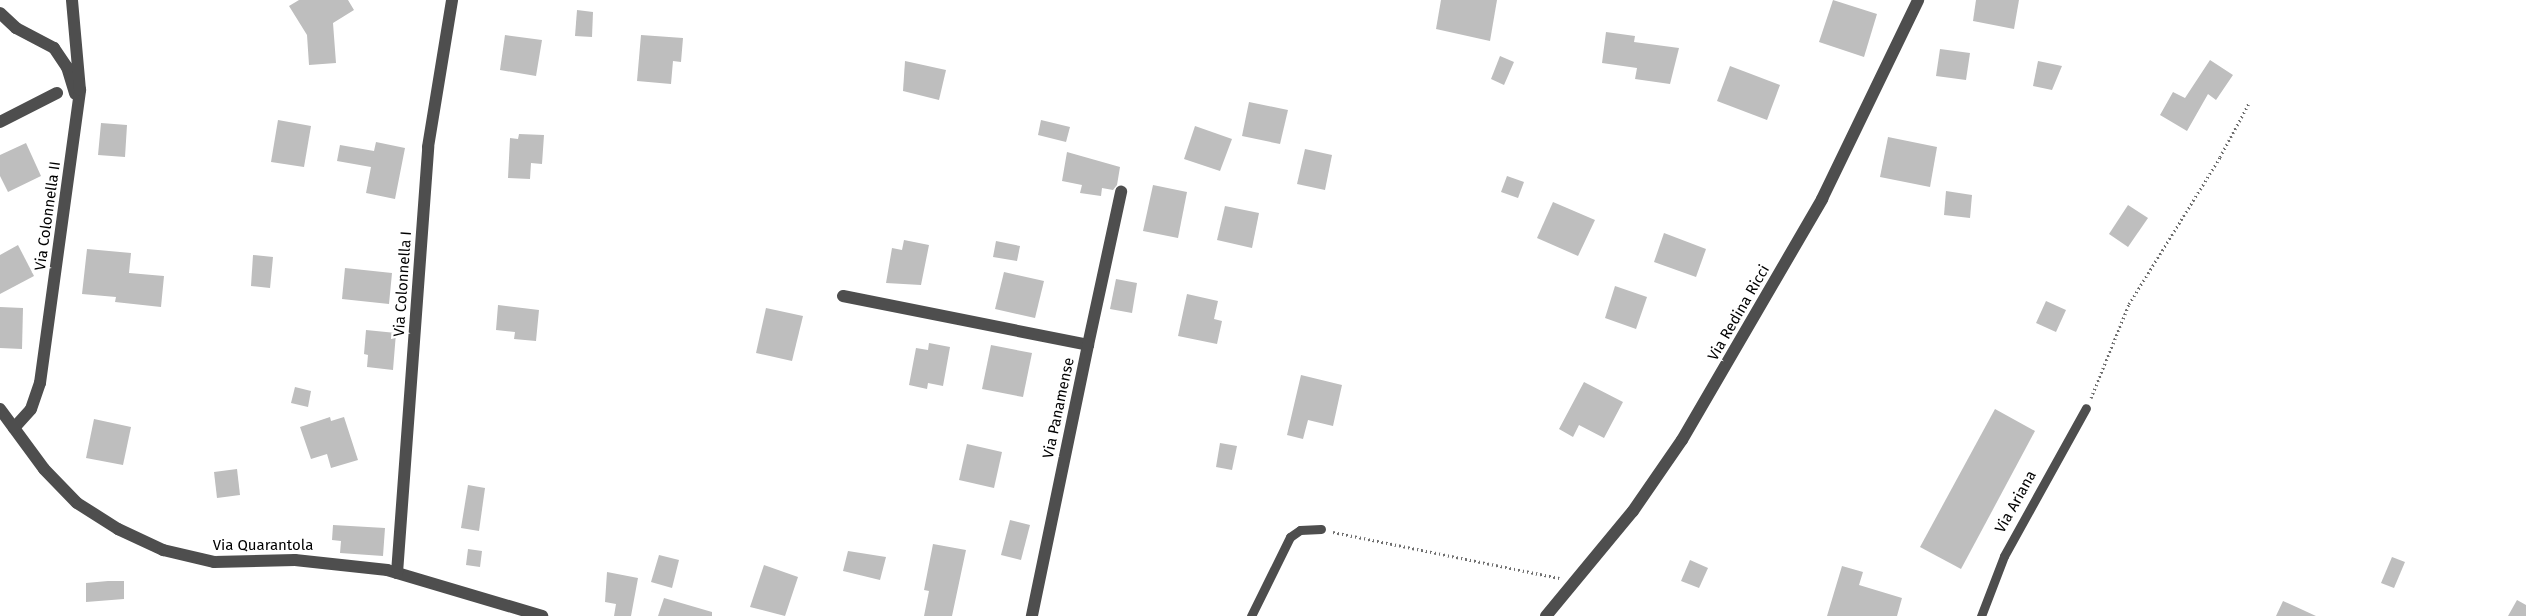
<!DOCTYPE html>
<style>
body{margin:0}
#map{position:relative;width:2526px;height:616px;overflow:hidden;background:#fff;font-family:"Fira Sans",sans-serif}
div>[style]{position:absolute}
.building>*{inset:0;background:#bebebe}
.path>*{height:3px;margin-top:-1.5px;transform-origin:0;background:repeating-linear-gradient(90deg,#707070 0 1.5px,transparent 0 4.5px)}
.lane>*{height:9px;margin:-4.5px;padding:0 4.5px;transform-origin:4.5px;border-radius:4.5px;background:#4e4e4e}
.street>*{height:12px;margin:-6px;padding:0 6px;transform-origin:6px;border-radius:6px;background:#4e4e4e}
span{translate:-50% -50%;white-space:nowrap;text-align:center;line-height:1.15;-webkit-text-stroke:4.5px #fff;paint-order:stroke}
.street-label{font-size:15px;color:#000}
</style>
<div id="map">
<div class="building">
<i style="clip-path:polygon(299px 0,348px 0,354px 10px,333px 23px,336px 63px,309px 65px,307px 35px,289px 6px)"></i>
<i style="clip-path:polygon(1441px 0,1497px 0,1490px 41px,1436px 29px)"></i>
<i style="clip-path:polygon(1833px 0,1877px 14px,1864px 57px,1819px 42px)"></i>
<i style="clip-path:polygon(1976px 0,2019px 0,2014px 29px,1973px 21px)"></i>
<i style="clip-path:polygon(577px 10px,593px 12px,592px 37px,575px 36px)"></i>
<i style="clip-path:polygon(1606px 32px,1635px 36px,1634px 42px,1679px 48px,1670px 84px,1635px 79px,1637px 68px,1602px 63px)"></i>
<i style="clip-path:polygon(505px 35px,542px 40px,536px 76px,500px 70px)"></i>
<i style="clip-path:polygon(641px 35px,683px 38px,681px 62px,673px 61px,671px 84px,637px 81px)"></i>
<i style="clip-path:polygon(1940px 49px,1970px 53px,1966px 80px,1936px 76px)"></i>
<i style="clip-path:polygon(1500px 56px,1514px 62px,1504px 85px,1491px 79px)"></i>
<i style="clip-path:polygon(2210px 60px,2233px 75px,2216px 100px,2208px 94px,2187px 131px,2160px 115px,2173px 92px,2185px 98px)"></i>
<i style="clip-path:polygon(905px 61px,946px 70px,939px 100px,903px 91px)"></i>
<i style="clip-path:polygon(2038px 61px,2062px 66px,2052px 90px,2033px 86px)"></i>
<i style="clip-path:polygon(1730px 66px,1780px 85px,1767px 120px,1717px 101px)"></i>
<i style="clip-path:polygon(1249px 102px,1288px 110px,1280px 144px,1242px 136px)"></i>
<i style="clip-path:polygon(278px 120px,311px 126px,304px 167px,271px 162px)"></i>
<i style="clip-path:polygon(1041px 120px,1070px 127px,1066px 142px,1038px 135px)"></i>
<i style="clip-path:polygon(101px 123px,127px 125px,125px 157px,98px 155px)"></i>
<i style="clip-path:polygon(1195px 126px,1232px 139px,1220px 171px,1184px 159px)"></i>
<i style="clip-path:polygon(519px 134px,544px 135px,542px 164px,531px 163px,530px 179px,508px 178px,510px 138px,518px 139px)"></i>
<i style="clip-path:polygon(1888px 137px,1937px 147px,1930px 187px,1880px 177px)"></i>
<i style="clip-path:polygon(376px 142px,405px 148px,395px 199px,366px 193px,371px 167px,337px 161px,340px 145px,374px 151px)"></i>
<i style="clip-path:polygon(26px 143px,41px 176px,8px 192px,0 176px,0 155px)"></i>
<i style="clip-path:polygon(1305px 149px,1332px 155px,1325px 190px,1297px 184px)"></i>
<i style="clip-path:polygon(1067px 152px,1120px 167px,1117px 185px,1113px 190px,1102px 188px,1101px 196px,1080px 193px,1082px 185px,1062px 181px)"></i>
<i style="clip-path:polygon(1507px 176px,1524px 182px,1518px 198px,1501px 192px)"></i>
<i style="clip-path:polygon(1153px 185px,1187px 192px,1178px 238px,1143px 231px)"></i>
<i style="clip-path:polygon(1946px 191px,1972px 195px,1970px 218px,1944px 215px)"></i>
<i style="clip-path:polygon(1553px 202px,1595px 220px,1578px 256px,1537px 238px)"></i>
<i style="clip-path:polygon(2128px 205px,2148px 218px,2128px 247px,2109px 234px)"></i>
<i style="clip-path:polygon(1225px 206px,1259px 213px,1252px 248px,1217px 240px)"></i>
<i style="clip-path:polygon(1664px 233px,1706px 249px,1696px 277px,1654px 262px)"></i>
<i style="clip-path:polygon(904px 240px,929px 245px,921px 285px,886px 283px,892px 248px,902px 250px)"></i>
<i style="clip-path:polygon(996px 241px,1020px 246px,1017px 261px,993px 257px)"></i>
<i style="clip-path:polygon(18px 245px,34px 276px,0 294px,0 255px)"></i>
<i style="clip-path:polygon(87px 249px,131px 253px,129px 273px,164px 276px,161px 307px,115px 302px,116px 297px,82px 294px)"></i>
<i style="clip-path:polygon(253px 255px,273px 257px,270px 288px,251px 286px)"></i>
<i style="clip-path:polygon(345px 268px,392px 273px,389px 304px,342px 299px)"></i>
<i style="clip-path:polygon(1004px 272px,1044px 281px,1035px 318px,995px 309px)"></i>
<i style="clip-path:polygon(1116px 279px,1137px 283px,1132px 313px,1110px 309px)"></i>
<i style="clip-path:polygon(1615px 286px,1647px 297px,1636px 329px,1605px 318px)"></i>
<i style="clip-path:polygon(1187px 294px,1218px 301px,1214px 319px,1222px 321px,1217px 344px,1178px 336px)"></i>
<i style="clip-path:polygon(2046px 301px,2066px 310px,2056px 332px,2036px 323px)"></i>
<i style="clip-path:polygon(498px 305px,539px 310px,536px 341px,514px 339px,515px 332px,496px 330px)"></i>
<i style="clip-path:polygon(0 307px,23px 308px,22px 349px,0 348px)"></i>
<i style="clip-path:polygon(766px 308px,803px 316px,792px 361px,756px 353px)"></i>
<i style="clip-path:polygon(366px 330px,396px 333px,393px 370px,367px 367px,368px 355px,364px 354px)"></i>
<i style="clip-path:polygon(929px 343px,950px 347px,943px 386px,928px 383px,927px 389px,909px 385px,916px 348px,928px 350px)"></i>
<i style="clip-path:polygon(991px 345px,1032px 353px,1023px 397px,982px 389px)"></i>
<i style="clip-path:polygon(1301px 375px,1342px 385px,1333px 426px,1308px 420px,1303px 439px,1287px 435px)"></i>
<i style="clip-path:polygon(1584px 382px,1623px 402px,1604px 438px,1579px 425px,1573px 437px,1559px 429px)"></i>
<i style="clip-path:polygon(295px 387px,311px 391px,308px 407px,291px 403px)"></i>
<i style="clip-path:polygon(1995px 409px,2035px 431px,1961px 569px,1920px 547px)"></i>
<i style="clip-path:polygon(330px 417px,331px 421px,344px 417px,358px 460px,331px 468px,327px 454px,311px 459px,300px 427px)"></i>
<i style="clip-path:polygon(94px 419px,131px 427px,123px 465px,86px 458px)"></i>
<i style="clip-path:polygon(1220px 443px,1237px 446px,1232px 470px,1216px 467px)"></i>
<i style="clip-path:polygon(967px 444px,1002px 452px,994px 488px,959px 480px)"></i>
<i style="clip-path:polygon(237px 469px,240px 495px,217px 498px,214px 472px)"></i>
<i style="clip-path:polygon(468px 485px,485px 488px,479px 531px,461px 528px)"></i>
<i style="clip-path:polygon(1010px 520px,1030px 525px,1021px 560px,1001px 555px)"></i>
<i style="clip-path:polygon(333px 525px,385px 528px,383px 556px,340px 553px,341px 541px,332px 540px)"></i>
<i style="clip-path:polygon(933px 544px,966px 550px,952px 616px,924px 616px,929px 591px,924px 590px)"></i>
<i style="clip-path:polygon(468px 549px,482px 551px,480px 567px,466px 565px)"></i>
<i style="clip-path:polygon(848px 551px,886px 557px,880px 580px,843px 571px)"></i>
<i style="clip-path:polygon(659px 555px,679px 560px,672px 588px,651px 582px)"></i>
<i style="clip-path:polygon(2392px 557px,2405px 562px,2394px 588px,2381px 583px)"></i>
<i style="clip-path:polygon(1690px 560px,1708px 568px,1699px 588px,1681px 581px)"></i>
<i style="clip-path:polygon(764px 565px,798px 577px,785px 616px,750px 607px)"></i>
<i style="clip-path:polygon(1842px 566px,1863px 572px,1859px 585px,1902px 598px,1897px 616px,1827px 616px)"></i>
<i style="clip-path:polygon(607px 572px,638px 578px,631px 616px,614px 616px,616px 604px,605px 602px)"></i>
<i style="clip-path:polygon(108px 581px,124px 581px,124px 599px,86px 602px,86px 583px)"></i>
<i style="clip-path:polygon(664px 598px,712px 612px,712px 616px,658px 616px)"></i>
<i style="clip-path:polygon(2517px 600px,2526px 605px,2526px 616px,2508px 616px)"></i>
<i style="clip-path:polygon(2283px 601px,2316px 616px,2276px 616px)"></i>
</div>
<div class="path">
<i style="left:2091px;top:398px;width:101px;rotate:-68deg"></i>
<i style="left:2129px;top:304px;width:173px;rotate:-58.2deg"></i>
<i style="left:2220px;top:157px;width:61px;rotate:-61.8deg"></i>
<i style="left:1333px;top:532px;width:231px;rotate:11.5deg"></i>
</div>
<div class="lane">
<i style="left:1251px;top:616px;width:88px;rotate:-63.7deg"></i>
<i style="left:1290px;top:537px;width:12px;rotate:-35deg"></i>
<i style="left:1300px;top:530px;width:21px;rotate:-3deg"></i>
<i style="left:1981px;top:616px;width:64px;rotate:-69deg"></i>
<i style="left:2004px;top:556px;width:169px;rotate:-61deg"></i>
</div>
<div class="street">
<i style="left:0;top:13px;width:22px;rotate:43deg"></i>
<i style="left:16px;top:28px;width:43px;rotate:27.8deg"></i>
<i style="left:54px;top:48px;width:23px;rotate:56deg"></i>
<i style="left:67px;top:67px;width:28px;rotate:73deg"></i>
<i style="left:0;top:122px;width:64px;rotate:-27deg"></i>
<i style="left:843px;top:296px;width:250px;rotate:11.3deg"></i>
<i style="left:1088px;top:345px;width:277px;rotate:101.7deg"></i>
<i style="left:1088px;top:345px;width:157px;rotate:-77.8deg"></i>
<i style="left:0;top:409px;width:74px;rotate:53.7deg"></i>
<i style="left:44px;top:469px;width:47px;rotate:45.9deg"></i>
<i style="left:77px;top:503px;width:49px;rotate:32.4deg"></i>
<i style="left:118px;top:529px;width:50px;rotate:25deg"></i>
<i style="left:163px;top:550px;width:52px;rotate:13.2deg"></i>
<i style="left:214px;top:562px;width:81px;rotate:-1.4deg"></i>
<i style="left:295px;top:560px;width:93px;rotate:6.2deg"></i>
<i style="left:387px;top:570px;width:162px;rotate:16.5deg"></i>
<i style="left:14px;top:428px;width:25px;rotate:-48deg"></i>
<i style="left:31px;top:409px;width:28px;rotate:-71deg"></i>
<i style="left:40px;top:383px;width:296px;rotate:-82.2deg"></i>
<i style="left:80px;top:90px;width:90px;rotate:-95.1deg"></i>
<i style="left:397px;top:573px;width:427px;rotate:-85.8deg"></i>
<i style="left:428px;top:147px;width:149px;rotate:-80.7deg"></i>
<i style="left:1546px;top:616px;width:136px;rotate:-50.4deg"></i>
<i style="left:1633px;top:511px;width:86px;rotate:-55.4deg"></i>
<i style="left:1682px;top:440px;width:279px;rotate:-59.8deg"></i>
<i style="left:1822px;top:199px;width:221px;rotate:-64.2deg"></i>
</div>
<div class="street-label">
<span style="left:48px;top:216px;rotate:-82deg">Via Colonnella II</span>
<span style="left:403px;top:284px;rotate:-86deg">Via Colonnella I</span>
<span style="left:1739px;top:313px;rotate:-60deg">Via Redina Ricci</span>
<span style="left:1059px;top:408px;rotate:-78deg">Via Panamense</span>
<span style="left:2016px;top:502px;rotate:-61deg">Via Ariana</span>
<span style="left:263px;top:546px">Via Quarantola</span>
</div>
</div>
